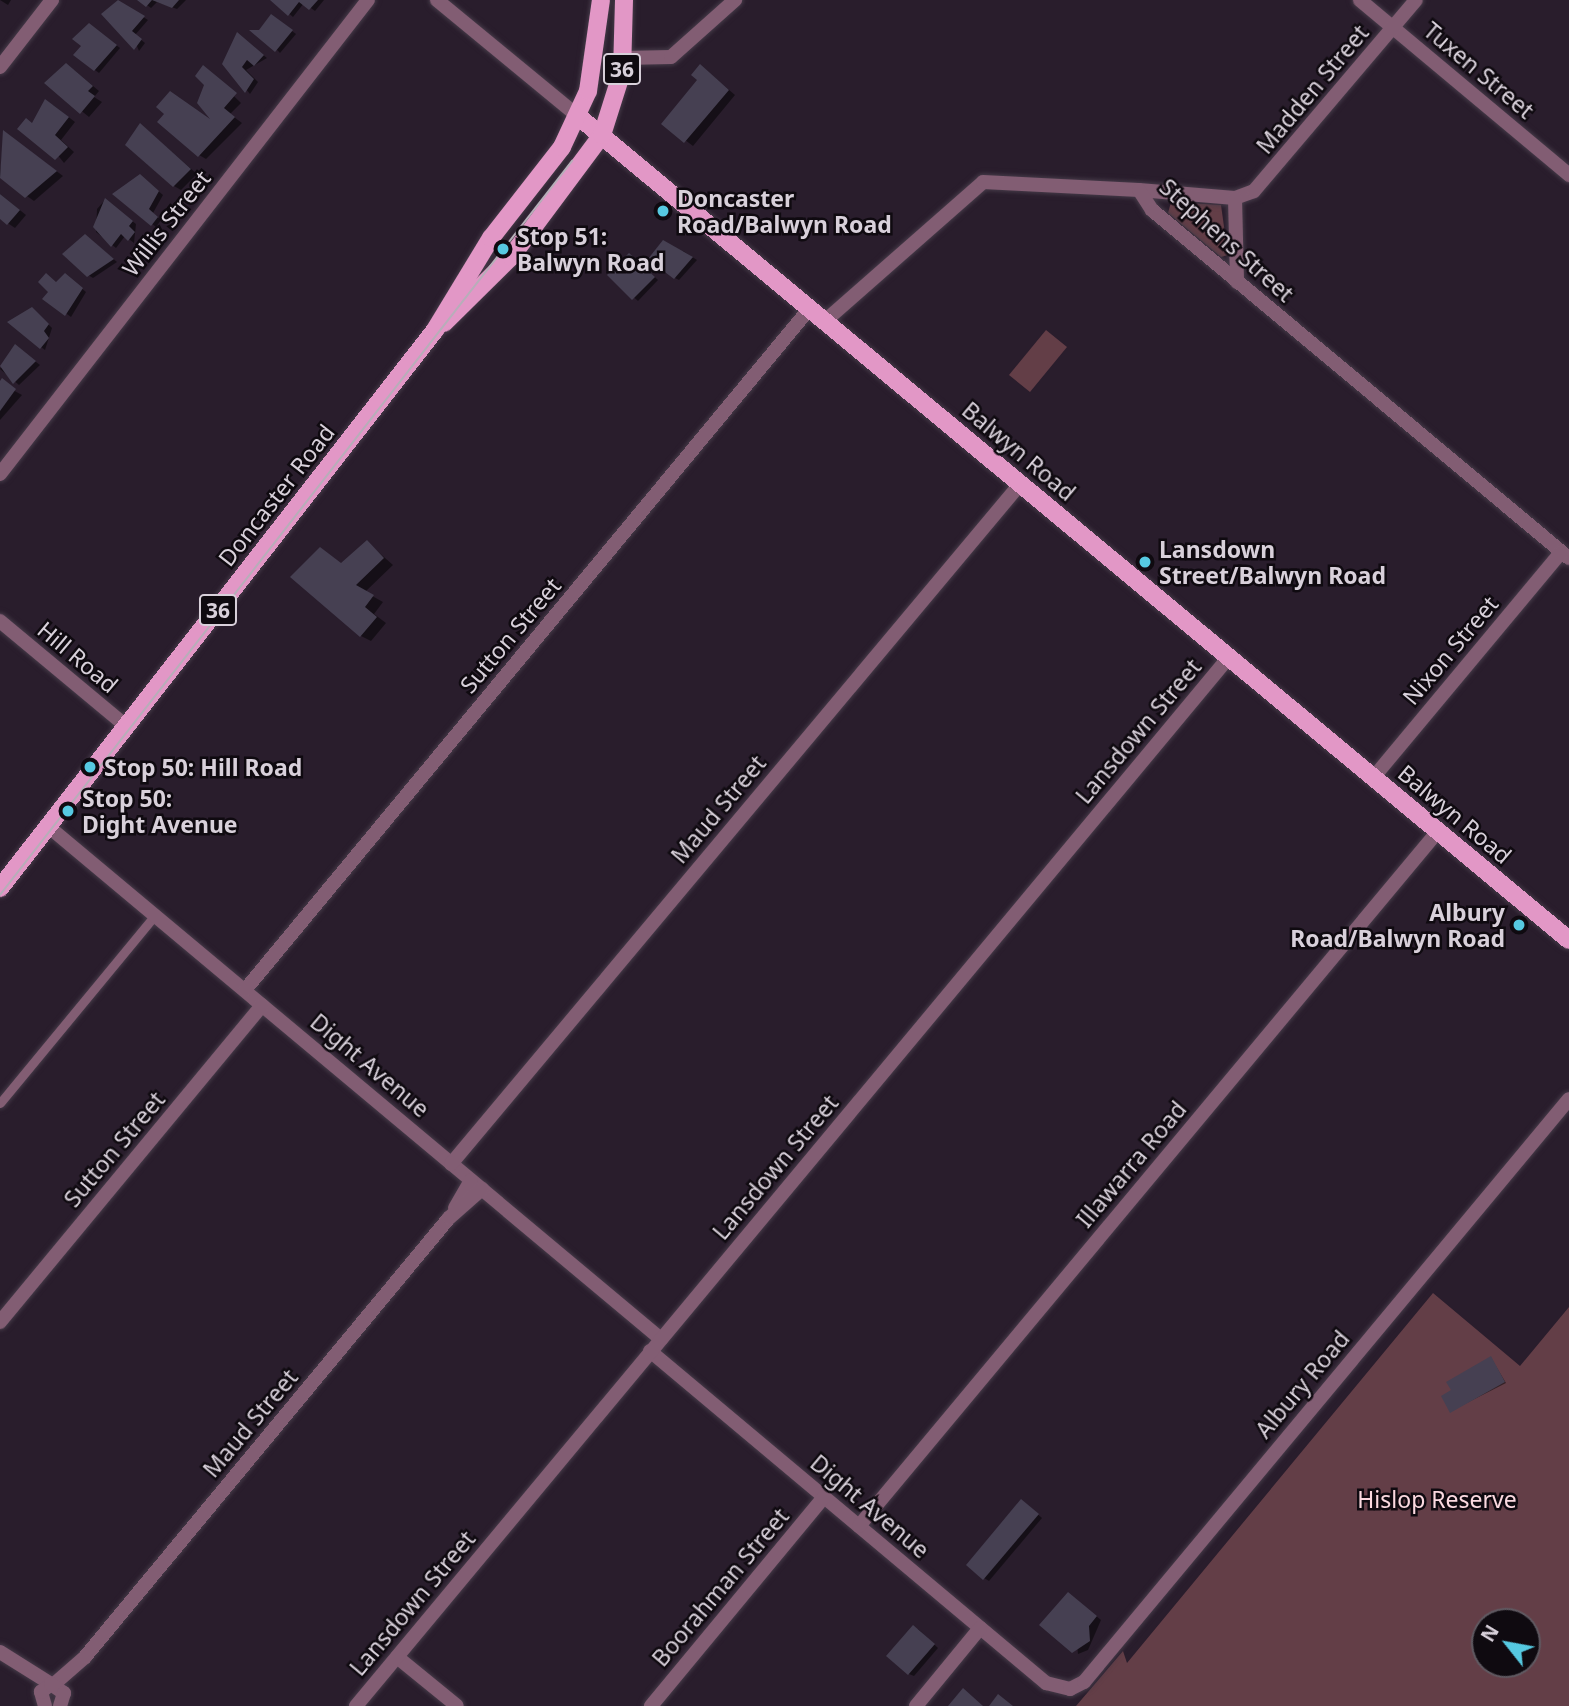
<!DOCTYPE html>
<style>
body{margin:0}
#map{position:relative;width:1569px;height:1706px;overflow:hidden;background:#291d2c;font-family:"Noto Sans",sans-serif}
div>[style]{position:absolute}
.green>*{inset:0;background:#633e47}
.shadow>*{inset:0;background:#0007}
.building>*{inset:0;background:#464052}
.roads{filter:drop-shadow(0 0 2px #453a48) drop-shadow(0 0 2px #453a48)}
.service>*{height:9px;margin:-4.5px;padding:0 4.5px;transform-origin:4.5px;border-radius:4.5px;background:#825d73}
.minor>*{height:14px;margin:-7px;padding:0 7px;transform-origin:7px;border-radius:7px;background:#825d73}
.tertiary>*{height:14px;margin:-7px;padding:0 7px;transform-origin:7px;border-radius:7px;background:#825d73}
.primary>*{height:18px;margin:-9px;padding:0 9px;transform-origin:9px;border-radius:9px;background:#e297c6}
.tram>*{height:2px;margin:-1px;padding:0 1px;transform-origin:1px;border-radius:1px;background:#b7aeb9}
.dots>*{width:19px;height:19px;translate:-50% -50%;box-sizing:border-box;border:4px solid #0f0a10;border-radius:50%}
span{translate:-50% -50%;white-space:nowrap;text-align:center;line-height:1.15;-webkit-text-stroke:5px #0f0a10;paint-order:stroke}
.shield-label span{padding:2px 5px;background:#0f0a10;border:2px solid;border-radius:5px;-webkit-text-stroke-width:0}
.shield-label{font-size:21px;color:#d8d0da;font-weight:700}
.street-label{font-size:23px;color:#d8d0da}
.poi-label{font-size:23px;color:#d8d0da;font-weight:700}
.left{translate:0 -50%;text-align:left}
.right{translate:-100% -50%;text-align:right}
.park-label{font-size:23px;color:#fbd9e0}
.north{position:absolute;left:1471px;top:1608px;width:70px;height:70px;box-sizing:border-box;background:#0f0a10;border:2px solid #5f5961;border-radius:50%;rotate:301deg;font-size:19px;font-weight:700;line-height:28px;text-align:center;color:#d8d0da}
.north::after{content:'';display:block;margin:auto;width:24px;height:32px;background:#56c9e1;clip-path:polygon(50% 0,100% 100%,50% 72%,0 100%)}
</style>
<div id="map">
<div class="green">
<i style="clip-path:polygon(1171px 202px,1221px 205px,1228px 255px,1221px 257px,1168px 213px)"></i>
<i style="clip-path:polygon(1046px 330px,1067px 347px,1030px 392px,1009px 375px)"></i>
<i style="clip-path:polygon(evenodd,1433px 1293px,1520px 1366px,1569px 1307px,1569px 1706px,1076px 1706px,1123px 1651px,1127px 1663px,1433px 1293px,1485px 1622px,1527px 1622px,1527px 1664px,1485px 1664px,1485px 1622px)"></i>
</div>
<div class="shadow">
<i style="clip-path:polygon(0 0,11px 0,8px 5px)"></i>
<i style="clip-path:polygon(140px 0,186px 0,177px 9px,157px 2px,151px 8px)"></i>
<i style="clip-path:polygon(273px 0,324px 0,315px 11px,304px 3px,293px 17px)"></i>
<i style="clip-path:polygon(118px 1px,148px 20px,135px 35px,145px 43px,139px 51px)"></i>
<i style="clip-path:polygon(276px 19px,296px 34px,280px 53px,260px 32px)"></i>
<i style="clip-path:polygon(94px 28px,120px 48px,99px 73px,95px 70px)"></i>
<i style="clip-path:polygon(241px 37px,267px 58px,246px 70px,258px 82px,250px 94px,224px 63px)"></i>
<i style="clip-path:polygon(701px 66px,735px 95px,693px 146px,664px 124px,699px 80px)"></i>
<i style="clip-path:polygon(204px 67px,241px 103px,230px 114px,242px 123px,206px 159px,199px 155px,215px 123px)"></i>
<i style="clip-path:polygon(74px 70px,99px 91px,94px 97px,102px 102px,89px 117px,47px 83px)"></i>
<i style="clip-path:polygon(53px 105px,75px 122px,61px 140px,74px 152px,64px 163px,33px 124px)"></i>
<i style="clip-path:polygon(141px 125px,197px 174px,181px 190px,174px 186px)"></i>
<i style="clip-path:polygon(4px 132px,63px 176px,34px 201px,0 177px)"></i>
<i style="clip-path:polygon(144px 179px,163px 195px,153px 213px,161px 220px,156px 227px,115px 194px)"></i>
<i style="clip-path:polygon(0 194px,26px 215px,15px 228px,0 218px)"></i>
<i style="clip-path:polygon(105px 200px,136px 224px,134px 243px,125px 236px,116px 248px,96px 232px,97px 209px)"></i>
<i style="clip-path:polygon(90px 239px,117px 262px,93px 278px,88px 275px)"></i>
<i style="clip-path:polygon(683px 251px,697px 260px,679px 280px,675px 278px)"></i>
<i style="clip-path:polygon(634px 258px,658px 280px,638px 301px,609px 275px)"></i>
<i style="clip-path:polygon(69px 278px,86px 292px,71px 317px,45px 298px)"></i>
<i style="clip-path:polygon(36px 312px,52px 328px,45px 350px,41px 347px)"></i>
<i style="clip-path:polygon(15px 346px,40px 365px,19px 385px,0 369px)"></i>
<i style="clip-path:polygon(0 383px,22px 395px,0 420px)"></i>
<i style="clip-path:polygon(367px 542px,393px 565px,365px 592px,383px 602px,374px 614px,386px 623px,371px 641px,361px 636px,342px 565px)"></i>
<i style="clip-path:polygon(1491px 1358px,1506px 1383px,1451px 1411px)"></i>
<i style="clip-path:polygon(1026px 1504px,1042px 1518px,989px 1581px,984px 1578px)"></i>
<i style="clip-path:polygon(1072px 1596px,1101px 1620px,1088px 1650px,1078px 1654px)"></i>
<i style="clip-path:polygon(918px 1629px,938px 1648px,914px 1676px,909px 1674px)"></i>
</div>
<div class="building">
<i style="clip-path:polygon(118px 0,145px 16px,132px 31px,142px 39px,134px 50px,101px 14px)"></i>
<i style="clip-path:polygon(137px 0,179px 0,172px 8px,152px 0,146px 7px)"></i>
<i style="clip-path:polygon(270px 0,318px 0,309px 10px,299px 2px,288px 16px)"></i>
<i style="clip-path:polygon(271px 14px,293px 30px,275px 52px,249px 30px,259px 30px)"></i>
<i style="clip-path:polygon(89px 23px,117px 45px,94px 71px,73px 55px,81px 46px,72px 39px)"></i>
<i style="clip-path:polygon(237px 32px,264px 55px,254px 66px,247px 60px,242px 67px,254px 79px,245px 93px,222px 64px)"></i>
<i style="clip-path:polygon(66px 63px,93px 86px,88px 91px,95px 96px,80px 114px,44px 83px)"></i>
<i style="clip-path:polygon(700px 64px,729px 90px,684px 143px,661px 124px,697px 80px,691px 75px)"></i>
<i style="clip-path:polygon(203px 65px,237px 93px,224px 108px,235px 117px,198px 157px,157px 122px,164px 114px,156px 107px,170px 91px,210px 119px,197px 103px,204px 85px,195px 76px)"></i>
<i style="clip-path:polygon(45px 99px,69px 117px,55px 135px,68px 147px,55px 160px,17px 129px,26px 118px,32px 123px)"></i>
<i style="clip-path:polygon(140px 123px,191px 169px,173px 187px,125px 145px)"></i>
<i style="clip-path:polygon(3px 130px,57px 171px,25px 198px,0 178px)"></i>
<i style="clip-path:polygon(140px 174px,159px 191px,149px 209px,158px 217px,151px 226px,112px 194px)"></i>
<i style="clip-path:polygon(0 194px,20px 210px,7px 225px,0 219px)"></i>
<i style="clip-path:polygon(105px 198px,133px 221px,129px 226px,135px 232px,128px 241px,121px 234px,111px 247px,93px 227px)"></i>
<i style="clip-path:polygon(85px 234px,114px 259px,87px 277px,62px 254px)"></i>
<i style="clip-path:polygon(663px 240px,693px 257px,674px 279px,648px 259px)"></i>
<i style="clip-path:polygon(629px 253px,655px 277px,632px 300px,607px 275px)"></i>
<i style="clip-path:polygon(46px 273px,56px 282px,65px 273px,83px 288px,65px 316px,42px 299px,48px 292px,38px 282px)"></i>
<i style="clip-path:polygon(32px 307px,49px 324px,44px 331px,49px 338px,40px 349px,7px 322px)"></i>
<i style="clip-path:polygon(15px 344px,36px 361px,13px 384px,0 366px)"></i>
<i style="clip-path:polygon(2px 378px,16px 389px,0 411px,0 381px)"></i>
<i style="clip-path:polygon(367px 540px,384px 558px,356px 585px,374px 595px,365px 607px,377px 617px,360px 637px,290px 577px,320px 547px,341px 563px)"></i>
<i style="clip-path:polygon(1491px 1356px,1505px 1382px,1450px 1413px,1441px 1396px,1451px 1390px,1446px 1382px)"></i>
<i style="clip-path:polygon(1021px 1499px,1039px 1514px,983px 1580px,966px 1565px)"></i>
<i style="clip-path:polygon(1068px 1592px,1097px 1616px,1089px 1626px,1090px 1641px,1072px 1653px,1039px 1625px)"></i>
<i style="clip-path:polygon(913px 1625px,935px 1644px,908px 1675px,886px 1656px)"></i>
<i style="clip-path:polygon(963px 1688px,983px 1706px,948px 1706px)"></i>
<i style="clip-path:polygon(998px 1694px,1013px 1706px,989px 1706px)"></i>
</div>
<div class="roads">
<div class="service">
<i style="left:0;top:1103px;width:242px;rotate:-50.5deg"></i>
</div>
<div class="minor">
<i style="left:1360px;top:0;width:273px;rotate:39.9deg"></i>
<i style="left:623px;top:58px;width:48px;rotate:-1.2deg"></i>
<i style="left:671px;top:57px;width:86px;rotate:-41.7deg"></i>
<i style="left:0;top:67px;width:85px;rotate:-52.2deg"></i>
<i style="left:1139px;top:190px;width:96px;rotate:4.8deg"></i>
<i style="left:1235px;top:198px;width:20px;rotate:-20deg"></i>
<i style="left:1254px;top:191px;width:250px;rotate:-49.7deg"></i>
<i style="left:1235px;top:198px;width:84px;rotate:88.6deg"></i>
<i style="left:825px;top:321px;width:210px;rotate:-41.3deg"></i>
<i style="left:983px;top:182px;width:156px;rotate:2.9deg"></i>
<i style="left:1139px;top:190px;width:24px;rotate:57deg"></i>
<i style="left:1152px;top:210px;width:543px;rotate:39.85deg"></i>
<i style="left:0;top:474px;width:600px;rotate:-52.18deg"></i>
<i style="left:0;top:621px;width:165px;rotate:39.8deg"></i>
<i style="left:1373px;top:778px;width:294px;rotate:-50.2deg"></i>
<i style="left:49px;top:827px;width:798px;rotate:39.92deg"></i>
<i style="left:245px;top:990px;width:886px;rotate:-50.36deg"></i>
<i style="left:0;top:1322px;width:411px;rotate:-50.4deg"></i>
<i style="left:650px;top:1351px;width:517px;rotate:39.98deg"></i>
<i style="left:1046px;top:1683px;width:25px;rotate:14deg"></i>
<i style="left:1070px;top:1689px;width:16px;rotate:-27deg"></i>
<i style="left:1084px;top:1682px;width:758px;rotate:-50.24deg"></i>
<i style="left:859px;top:1526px;width:905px;rotate:-50.2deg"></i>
<i style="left:397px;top:1657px;width:77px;rotate:39.2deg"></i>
<i style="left:356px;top:1706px;width:1365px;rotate:-50.23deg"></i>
<i style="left:651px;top:1706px;width:271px;rotate:-50.4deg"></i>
<i style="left:916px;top:1706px;width:101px;rotate:-50.6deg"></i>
</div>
<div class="tertiary">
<i style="left:437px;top:0;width:184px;rotate:39.5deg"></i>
<i style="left:451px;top:1164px;width:888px;rotate:-50.07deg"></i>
<i style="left:455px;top:1208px;width:32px;rotate:-60deg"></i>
<i style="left:0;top:1652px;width:60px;rotate:32.1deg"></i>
<i style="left:53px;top:1685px;width:43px;rotate:-41.2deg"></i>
<i style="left:85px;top:1657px;width:570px;rotate:-50.34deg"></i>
<i style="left:449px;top:1218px;width:44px;rotate:-41.3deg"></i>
<i style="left:45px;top:1706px;width:15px;rotate:-106deg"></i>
<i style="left:41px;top:1692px;width:13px;rotate:-39deg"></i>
<i style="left:51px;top:1684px;width:16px;rotate:35deg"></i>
<i style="left:64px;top:1693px;width:14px;rotate:107deg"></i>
</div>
<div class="primary">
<i style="left:579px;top:117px;width:1287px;rotate:39.74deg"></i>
<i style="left:444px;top:323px;width:94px;rotate:-44.6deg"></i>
<i style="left:511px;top:257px;width:152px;rotate:-53.3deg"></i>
<i style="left:602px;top:135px;width:66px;rotate:-72.4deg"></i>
<i style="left:622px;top:72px;width:72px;rotate:-88.4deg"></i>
<i style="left:0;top:888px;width:708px;rotate:-52.06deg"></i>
<i style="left:435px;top:330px;width:108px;rotate:-58.7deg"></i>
<i style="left:491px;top:238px;width:115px;rotate:-52deg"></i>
<i style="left:562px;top:147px;width:62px;rotate:-65.1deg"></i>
<i style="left:588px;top:91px;width:92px;rotate:-81.9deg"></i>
</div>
</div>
<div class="tram">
<i style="left:0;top:895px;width:931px;rotate:-52.07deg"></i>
</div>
<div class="dots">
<i style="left:663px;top:211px;background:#56c9e1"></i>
<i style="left:503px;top:249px;background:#56c9e1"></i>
<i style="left:1145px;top:562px;background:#56c9e1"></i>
<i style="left:90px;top:767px;background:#56c9e1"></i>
<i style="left:68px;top:811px;background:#56c9e1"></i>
<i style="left:1519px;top:925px;background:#56c9e1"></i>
</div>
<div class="shield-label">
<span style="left:622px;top:69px">36</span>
<span style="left:218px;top:610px">36</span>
</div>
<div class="street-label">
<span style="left:1479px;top:70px;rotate:40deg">Tuxen Street</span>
<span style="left:1312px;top:89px;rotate:-50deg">Madden Street</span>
<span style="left:166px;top:223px;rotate:-52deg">Willis Street</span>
<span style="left:1227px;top:240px;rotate:42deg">Stephens Street</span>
<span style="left:1019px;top:451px;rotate:40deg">Balwyn Road</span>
<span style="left:276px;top:495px;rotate:-52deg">Doncaster Road</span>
<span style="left:510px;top:635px;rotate:-50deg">Sutton Street</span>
<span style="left:1450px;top:650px;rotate:-50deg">Nixon Street</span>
<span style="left:78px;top:657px;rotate:40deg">Hill Road</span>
<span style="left:1138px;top:731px;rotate:-50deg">Lansdown Street</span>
<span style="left:718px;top:809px;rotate:-50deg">Maud Street</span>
<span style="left:1455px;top:814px;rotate:40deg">Balwyn Road</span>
<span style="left:370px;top:1065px;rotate:40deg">Dight Avenue</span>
<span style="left:114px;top:1149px;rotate:-50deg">Sutton Street</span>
<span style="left:1131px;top:1164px;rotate:-50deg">Illawarra Road</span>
<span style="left:775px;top:1167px;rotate:-50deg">Lansdown Street</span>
<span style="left:1302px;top:1384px;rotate:-50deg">Albury Road</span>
<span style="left:250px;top:1423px;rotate:-50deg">Maud Street</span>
<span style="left:870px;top:1506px;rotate:40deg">Dight Avenue</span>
<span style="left:720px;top:1587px;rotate:-50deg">Boorahman Street</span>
<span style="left:412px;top:1603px;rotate:-50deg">Lansdown Street</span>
</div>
<div class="poi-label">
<span class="left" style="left:677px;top:211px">Doncaster<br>Road/Balwyn Road</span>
<span class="left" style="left:517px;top:249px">Stop 51:<br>Balwyn Road</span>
<span class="left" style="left:1159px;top:562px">Lansdown<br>Street/Balwyn Road</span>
<span class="left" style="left:104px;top:767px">Stop 50: Hill Road</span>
<span class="left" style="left:82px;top:811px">Stop 50:<br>Dight Avenue</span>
<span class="right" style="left:1505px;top:925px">Albury<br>Road/Balwyn Road</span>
</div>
<div class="park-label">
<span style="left:1437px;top:1499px">Hislop Reserve</span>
</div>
<div class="north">N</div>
</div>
